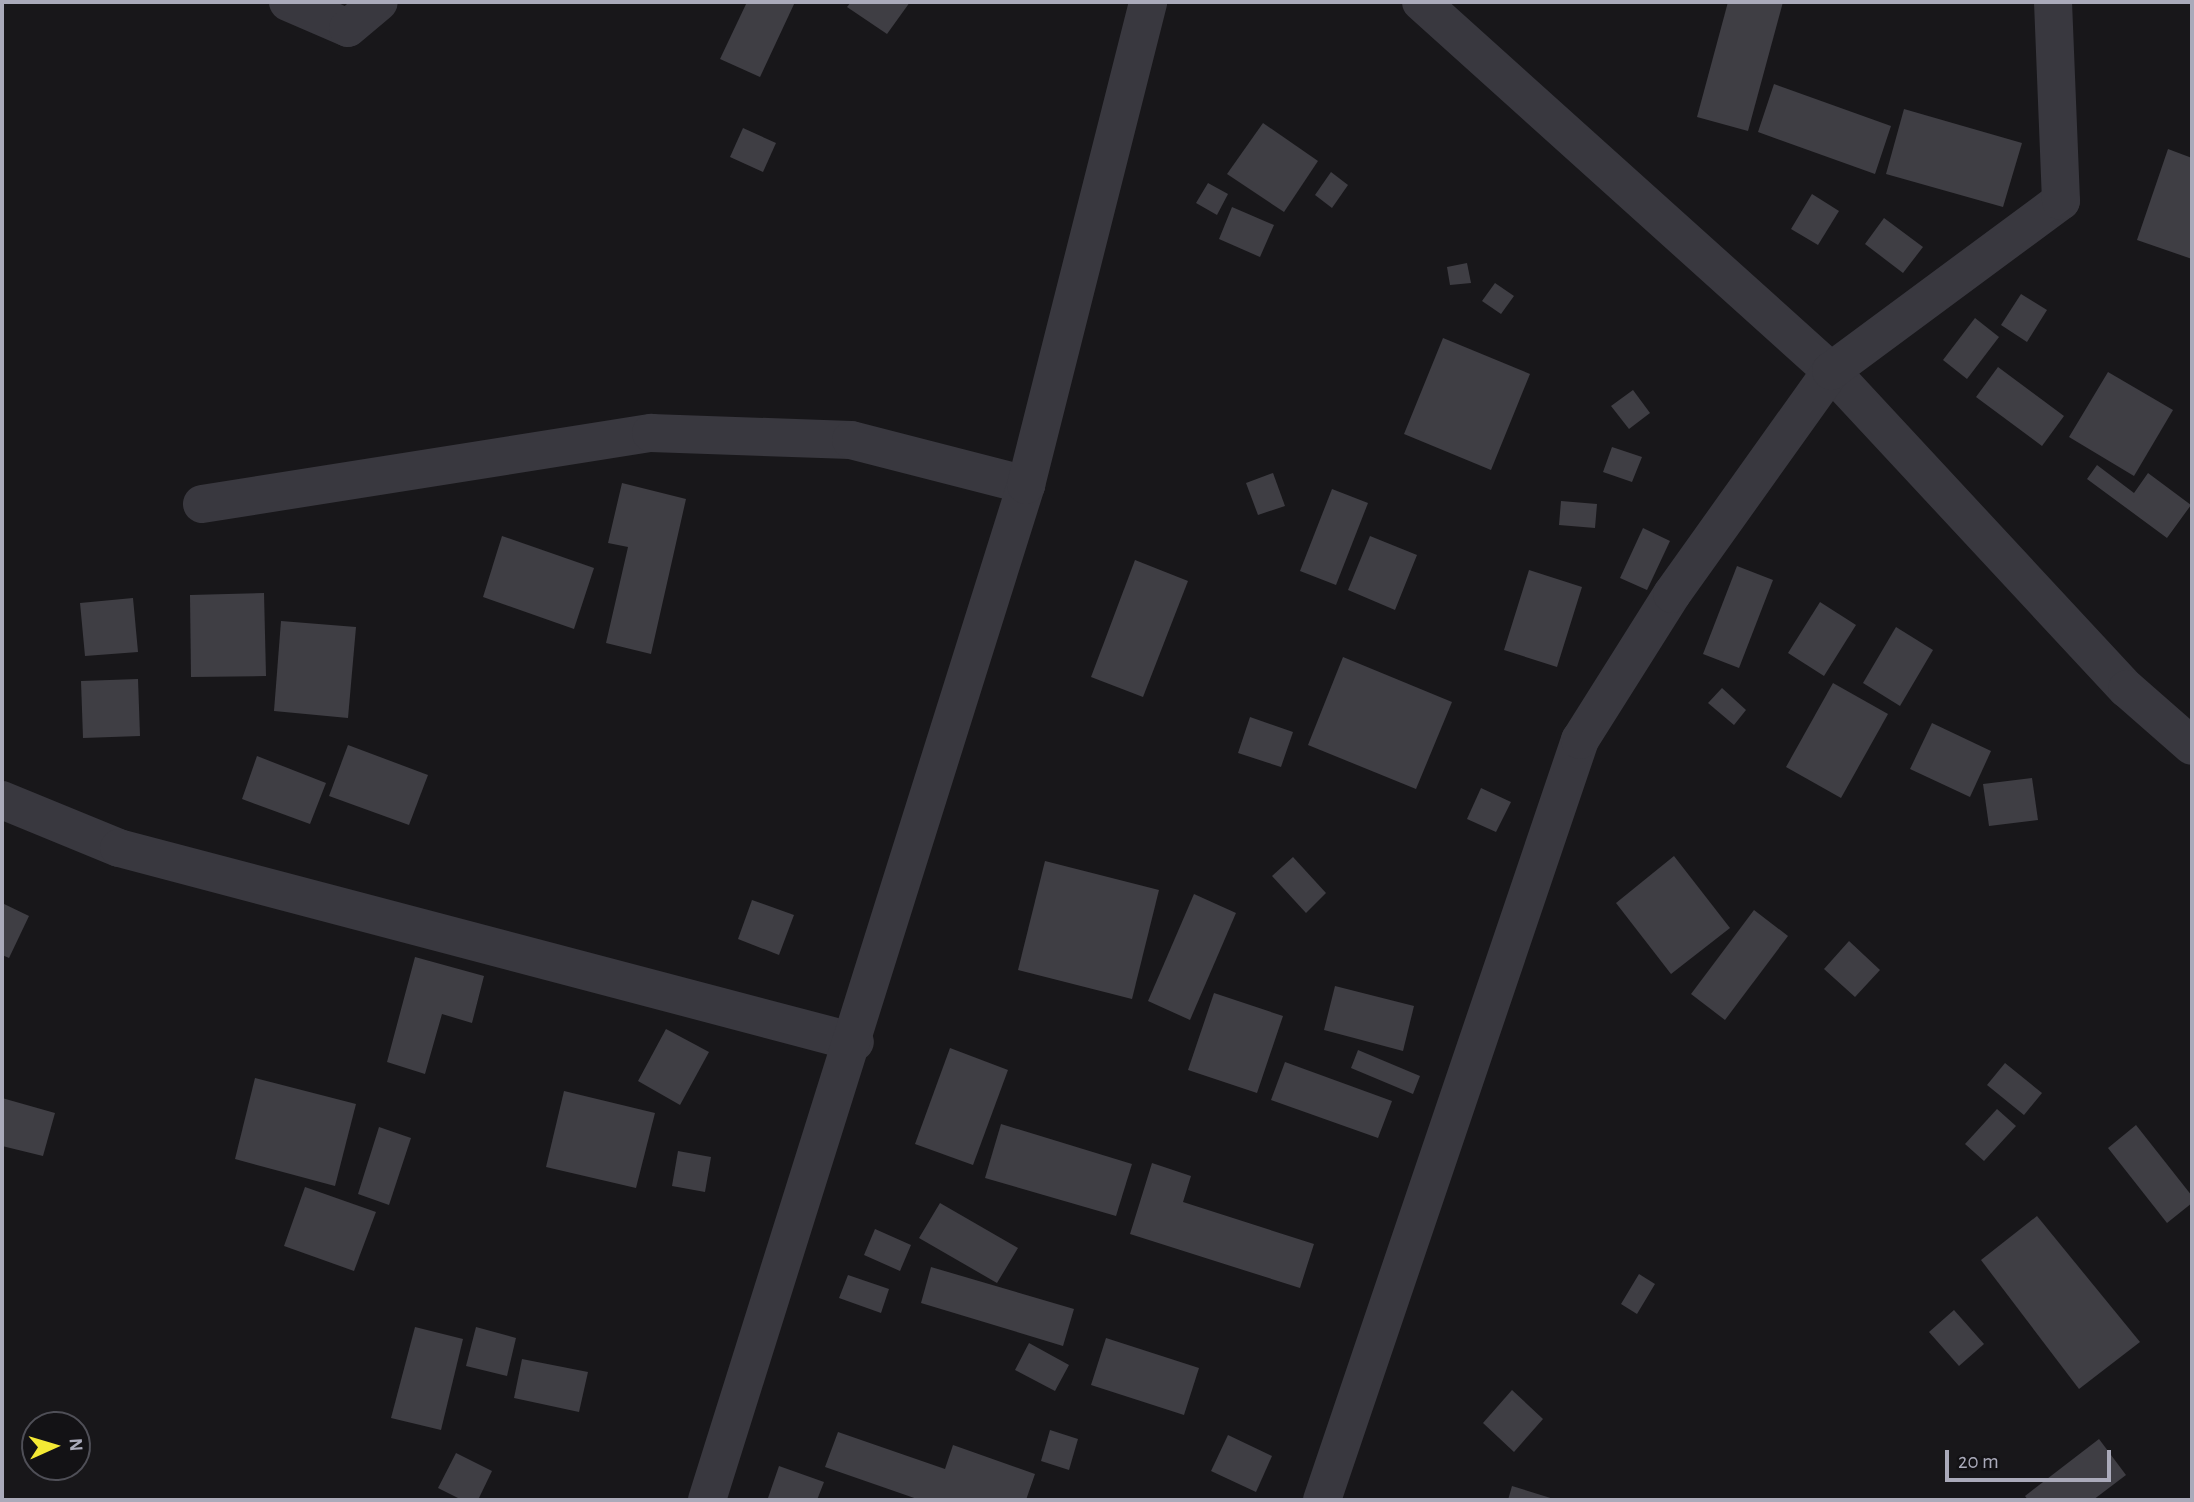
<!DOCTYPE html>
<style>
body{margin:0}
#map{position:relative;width:2194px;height:1502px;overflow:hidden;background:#18171a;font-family:"Alegreya Sans",sans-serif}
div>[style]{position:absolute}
.building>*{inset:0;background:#3f3e44}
.minor>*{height:38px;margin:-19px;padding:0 19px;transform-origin:19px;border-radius:19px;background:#39383f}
span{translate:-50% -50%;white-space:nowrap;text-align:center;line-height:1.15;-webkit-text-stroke:6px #131215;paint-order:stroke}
.frame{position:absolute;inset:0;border:4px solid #aaaaba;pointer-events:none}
.north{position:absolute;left:21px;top:1411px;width:70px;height:70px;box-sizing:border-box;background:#131215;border:2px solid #4f4f57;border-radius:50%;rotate:86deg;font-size:19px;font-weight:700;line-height:28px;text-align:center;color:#aaaaba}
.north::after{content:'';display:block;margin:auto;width:24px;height:32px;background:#f4e935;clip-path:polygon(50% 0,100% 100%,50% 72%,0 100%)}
.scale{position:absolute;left:1945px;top:1450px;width:166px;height:32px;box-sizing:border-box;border:4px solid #aaaaba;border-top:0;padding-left:9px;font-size:21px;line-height:24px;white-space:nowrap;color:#aaaaba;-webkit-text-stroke:5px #131215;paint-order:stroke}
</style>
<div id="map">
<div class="building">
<i style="clip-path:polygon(747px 2px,795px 2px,760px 77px,720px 59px)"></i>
<i style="clip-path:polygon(851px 2px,910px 2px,887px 34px,847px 7px)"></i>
<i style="clip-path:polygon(1728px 2px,1783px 2px,1748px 131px,1697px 117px)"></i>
<i style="clip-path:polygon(1774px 84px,1891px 126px,1875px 174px,1758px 132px)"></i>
<i style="clip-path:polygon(1904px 109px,2022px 143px,2003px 207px,1886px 174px)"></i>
<i style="clip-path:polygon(1263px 123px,1318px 161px,1284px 212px,1227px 174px)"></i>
<i style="clip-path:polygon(743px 128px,776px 143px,763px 172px,730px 157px)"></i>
<i style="clip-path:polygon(2168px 149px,2192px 158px,2192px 259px,2137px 240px)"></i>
<i style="clip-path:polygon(1331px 172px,1348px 185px,1332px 208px,1315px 195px)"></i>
<i style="clip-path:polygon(1208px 183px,1228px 194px,1217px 215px,1196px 203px)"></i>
<i style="clip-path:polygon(1812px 194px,1839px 211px,1818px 245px,1791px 229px)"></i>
<i style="clip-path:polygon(1232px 207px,1274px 225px,1260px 257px,1219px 239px)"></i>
<i style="clip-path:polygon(1884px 218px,1923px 247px,1903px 273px,1865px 244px)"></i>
<i style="clip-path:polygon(1467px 263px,1471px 283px,1450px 285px,1447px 267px)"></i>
<i style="clip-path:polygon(1495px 283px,1514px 296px,1501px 314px,1482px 301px)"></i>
<i style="clip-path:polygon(2021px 294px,2047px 310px,2027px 342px,2001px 325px)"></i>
<i style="clip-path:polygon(1975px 318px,1999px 337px,1967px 379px,1943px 360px)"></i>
<i style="clip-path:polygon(1443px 338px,1530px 374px,1491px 470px,1404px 434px)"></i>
<i style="clip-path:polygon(1998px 367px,2064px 416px,2042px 446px,1976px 397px)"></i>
<i style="clip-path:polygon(2108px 372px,2173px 410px,2134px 476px,2069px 437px)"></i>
<i style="clip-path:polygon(1633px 390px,1650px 413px,1629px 429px,1611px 406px)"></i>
<i style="clip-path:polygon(1612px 447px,1642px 457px,1632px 482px,1603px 472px)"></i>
<i style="clip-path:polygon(2097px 465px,2134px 493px,2148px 473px,2191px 505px,2167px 538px,2087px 479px)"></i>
<i style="clip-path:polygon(1273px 473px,1285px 506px,1258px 515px,1246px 483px)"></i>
<i style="clip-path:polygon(622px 483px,686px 499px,651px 654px,606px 643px,628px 547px,608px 543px)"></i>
<i style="clip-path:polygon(1332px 489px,1368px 503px,1336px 585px,1300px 571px)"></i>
<i style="clip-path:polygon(1561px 501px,1597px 504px,1595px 528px,1559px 525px)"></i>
<i style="clip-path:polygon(1643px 528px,1670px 541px,1647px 590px,1620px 578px)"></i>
<i style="clip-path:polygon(502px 536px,594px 568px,574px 629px,483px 597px)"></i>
<i style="clip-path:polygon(1370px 536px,1417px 555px,1395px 610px,1348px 590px)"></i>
<i style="clip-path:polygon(1135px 560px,1188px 581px,1143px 697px,1091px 677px)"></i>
<i style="clip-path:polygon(1737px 566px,1773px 580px,1739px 668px,1703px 654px)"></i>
<i style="clip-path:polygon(1529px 570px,1582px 587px,1557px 667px,1504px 650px)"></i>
<i style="clip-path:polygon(264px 593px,266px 676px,191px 677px,190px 595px)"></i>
<i style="clip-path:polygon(133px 598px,138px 652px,85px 656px,80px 603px)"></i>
<i style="clip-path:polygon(1820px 602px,1856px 625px,1824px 676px,1788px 653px)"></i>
<i style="clip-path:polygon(281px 621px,356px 627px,348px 718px,274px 711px)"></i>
<i style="clip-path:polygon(1896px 627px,1933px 650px,1900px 706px,1863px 683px)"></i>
<i style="clip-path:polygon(1343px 657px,1452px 702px,1416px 789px,1308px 745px)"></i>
<i style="clip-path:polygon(138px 679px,140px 736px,83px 738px,81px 681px)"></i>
<i style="clip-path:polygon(1833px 683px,1888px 714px,1841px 798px,1786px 767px)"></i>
<i style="clip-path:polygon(1722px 688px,1746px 710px,1734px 725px,1708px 703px)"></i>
<i style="clip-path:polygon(1250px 717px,1293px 732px,1281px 767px,1238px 753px)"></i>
<i style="clip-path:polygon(1932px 723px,1991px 751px,1970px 797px,1910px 769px)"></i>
<i style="clip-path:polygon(348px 745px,428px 775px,409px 825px,329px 796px)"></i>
<i style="clip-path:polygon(257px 756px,326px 783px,310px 824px,242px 799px)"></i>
<i style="clip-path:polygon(2032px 778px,2038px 820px,1989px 826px,1983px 784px)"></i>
<i style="clip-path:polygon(1481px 788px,1511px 802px,1496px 832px,1467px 819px)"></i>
<i style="clip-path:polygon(1674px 856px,1730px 928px,1671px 974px,1616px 903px)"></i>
<i style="clip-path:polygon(1293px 857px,1326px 893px,1306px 913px,1272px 876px)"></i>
<i style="clip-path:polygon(1045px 861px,1159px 890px,1132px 999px,1018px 970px)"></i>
<i style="clip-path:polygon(1194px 894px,1236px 913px,1190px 1020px,1148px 1001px)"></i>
<i style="clip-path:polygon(752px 900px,794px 915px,779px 955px,738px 939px)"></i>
<i style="clip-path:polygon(2px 903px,29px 916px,9px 958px,2px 955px)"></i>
<i style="clip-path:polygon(1754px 910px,1788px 936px,1725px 1020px,1691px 994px)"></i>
<i style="clip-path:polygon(1849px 941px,1880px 970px,1855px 997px,1824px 969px)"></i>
<i style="clip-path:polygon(415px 957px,484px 976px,472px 1023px,442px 1014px,425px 1074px,387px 1062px)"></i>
<i style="clip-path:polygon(1335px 986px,1414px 1006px,1403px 1051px,1324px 1030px)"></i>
<i style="clip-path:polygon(1214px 993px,1283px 1016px,1257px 1093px,1188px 1070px)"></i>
<i style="clip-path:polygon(666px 1029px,709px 1052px,680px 1105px,638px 1081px)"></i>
<i style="clip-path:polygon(950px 1048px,1008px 1070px,973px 1165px,915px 1144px)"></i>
<i style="clip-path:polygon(1358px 1050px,1420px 1076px,1413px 1094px,1351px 1068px)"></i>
<i style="clip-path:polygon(1285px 1062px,1392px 1101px,1378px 1138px,1271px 1100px)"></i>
<i style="clip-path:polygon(2005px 1063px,2042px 1093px,2024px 1115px,1987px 1085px)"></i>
<i style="clip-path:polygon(255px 1078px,356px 1104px,335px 1186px,235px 1159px)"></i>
<i style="clip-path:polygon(564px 1091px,655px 1113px,636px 1188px,546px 1167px)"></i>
<i style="clip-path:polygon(2px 1098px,55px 1113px,43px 1156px,2px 1146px)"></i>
<i style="clip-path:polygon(1997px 1109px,2016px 1126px,1984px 1161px,1965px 1144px)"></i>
<i style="clip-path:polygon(1001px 1124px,1132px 1164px,1116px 1216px,985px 1178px)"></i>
<i style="clip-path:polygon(2136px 1125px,2192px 1196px,2192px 1203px,2167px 1223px,2108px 1148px)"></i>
<i style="clip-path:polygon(379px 1127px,411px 1138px,389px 1205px,358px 1194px)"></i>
<i style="clip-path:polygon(678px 1151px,711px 1157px,705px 1192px,672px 1186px)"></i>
<i style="clip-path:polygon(1152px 1163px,1191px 1176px,1183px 1202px,1314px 1244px,1300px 1288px,1130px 1234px)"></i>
<i style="clip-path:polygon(305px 1187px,376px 1212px,354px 1271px,284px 1246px)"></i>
<i style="clip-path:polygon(940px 1203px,1018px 1248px,997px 1283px,919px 1238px)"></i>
<i style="clip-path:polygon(2037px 1216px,2140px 1342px,2079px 1389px,1981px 1260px)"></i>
<i style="clip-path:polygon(875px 1229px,911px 1245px,900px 1271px,864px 1255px)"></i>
<i style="clip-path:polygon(931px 1267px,1074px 1309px,1063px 1346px,921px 1303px)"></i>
<i style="clip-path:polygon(1639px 1274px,1655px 1284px,1637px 1314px,1621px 1304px)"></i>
<i style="clip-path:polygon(848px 1275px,889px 1289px,881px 1313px,839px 1298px)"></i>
<i style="clip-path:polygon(1954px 1310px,1984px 1344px,1959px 1366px,1929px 1332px)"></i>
<i style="clip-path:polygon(415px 1327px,463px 1339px,441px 1430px,391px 1418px)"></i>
<i style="clip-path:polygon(476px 1327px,516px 1338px,507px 1376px,466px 1366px)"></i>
<i style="clip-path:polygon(1106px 1338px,1199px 1368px,1184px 1415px,1091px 1385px)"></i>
<i style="clip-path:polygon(1029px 1343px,1069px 1365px,1055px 1391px,1015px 1370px)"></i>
<i style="clip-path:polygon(522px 1359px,588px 1372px,579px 1412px,514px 1398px)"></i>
<i style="clip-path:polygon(1512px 1390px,1543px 1419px,1514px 1452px,1483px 1423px)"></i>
<i style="clip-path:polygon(1050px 1430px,1078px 1439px,1069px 1470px,1041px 1461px)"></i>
<i style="clip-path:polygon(838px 1432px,945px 1469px,953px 1445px,1035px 1474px,1026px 1500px,920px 1500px,825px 1467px)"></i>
<i style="clip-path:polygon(1228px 1435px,1272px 1456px,1256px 1492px,1211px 1471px)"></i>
<i style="clip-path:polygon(2099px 1439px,2126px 1475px,2093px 1500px,2028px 1500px,2025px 1496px)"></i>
<i style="clip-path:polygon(456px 1453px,492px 1471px,478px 1500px,462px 1500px,438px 1488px)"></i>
<i style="clip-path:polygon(779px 1466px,824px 1482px,817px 1500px,768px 1498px)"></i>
<i style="clip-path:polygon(1512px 1486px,1557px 1500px,1508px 1500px)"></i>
</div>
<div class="minor">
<i style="left:288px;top:2px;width:65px;rotate:23.4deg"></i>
<i style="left:348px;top:28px;width:40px;rotate:-40deg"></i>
<i style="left:1421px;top:2px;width:552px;rotate:41.99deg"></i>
<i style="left:1831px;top:371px;width:434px;rotate:47.1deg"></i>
<i style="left:2127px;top:689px;width:86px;rotate:41.2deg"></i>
<i style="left:202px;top:504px;width:455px;rotate:-9deg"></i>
<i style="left:651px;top:433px;width:200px;rotate:2deg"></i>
<i style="left:851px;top:440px;width:181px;rotate:14.4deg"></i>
<i style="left:2px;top:800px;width:126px;rotate:22.3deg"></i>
<i style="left:119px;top:848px;width:761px;rotate:14.77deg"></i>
<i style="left:707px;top:1500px;width:1064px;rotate:-72.55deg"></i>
<i style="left:1026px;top:485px;width:498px;rotate:-75.8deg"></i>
<i style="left:1322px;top:1500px;width:803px;rotate:-71.25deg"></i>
<i style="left:1580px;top:740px;width:173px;rotate:-57.8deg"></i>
<i style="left:1672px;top:594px;width:274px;rotate:-54.5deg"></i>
<i style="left:1831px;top:371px;width:286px;rotate:-36.5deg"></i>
<i style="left:2061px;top:201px;width:199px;rotate:-92.3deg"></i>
</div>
<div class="frame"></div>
<div class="north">N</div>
<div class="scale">20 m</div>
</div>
